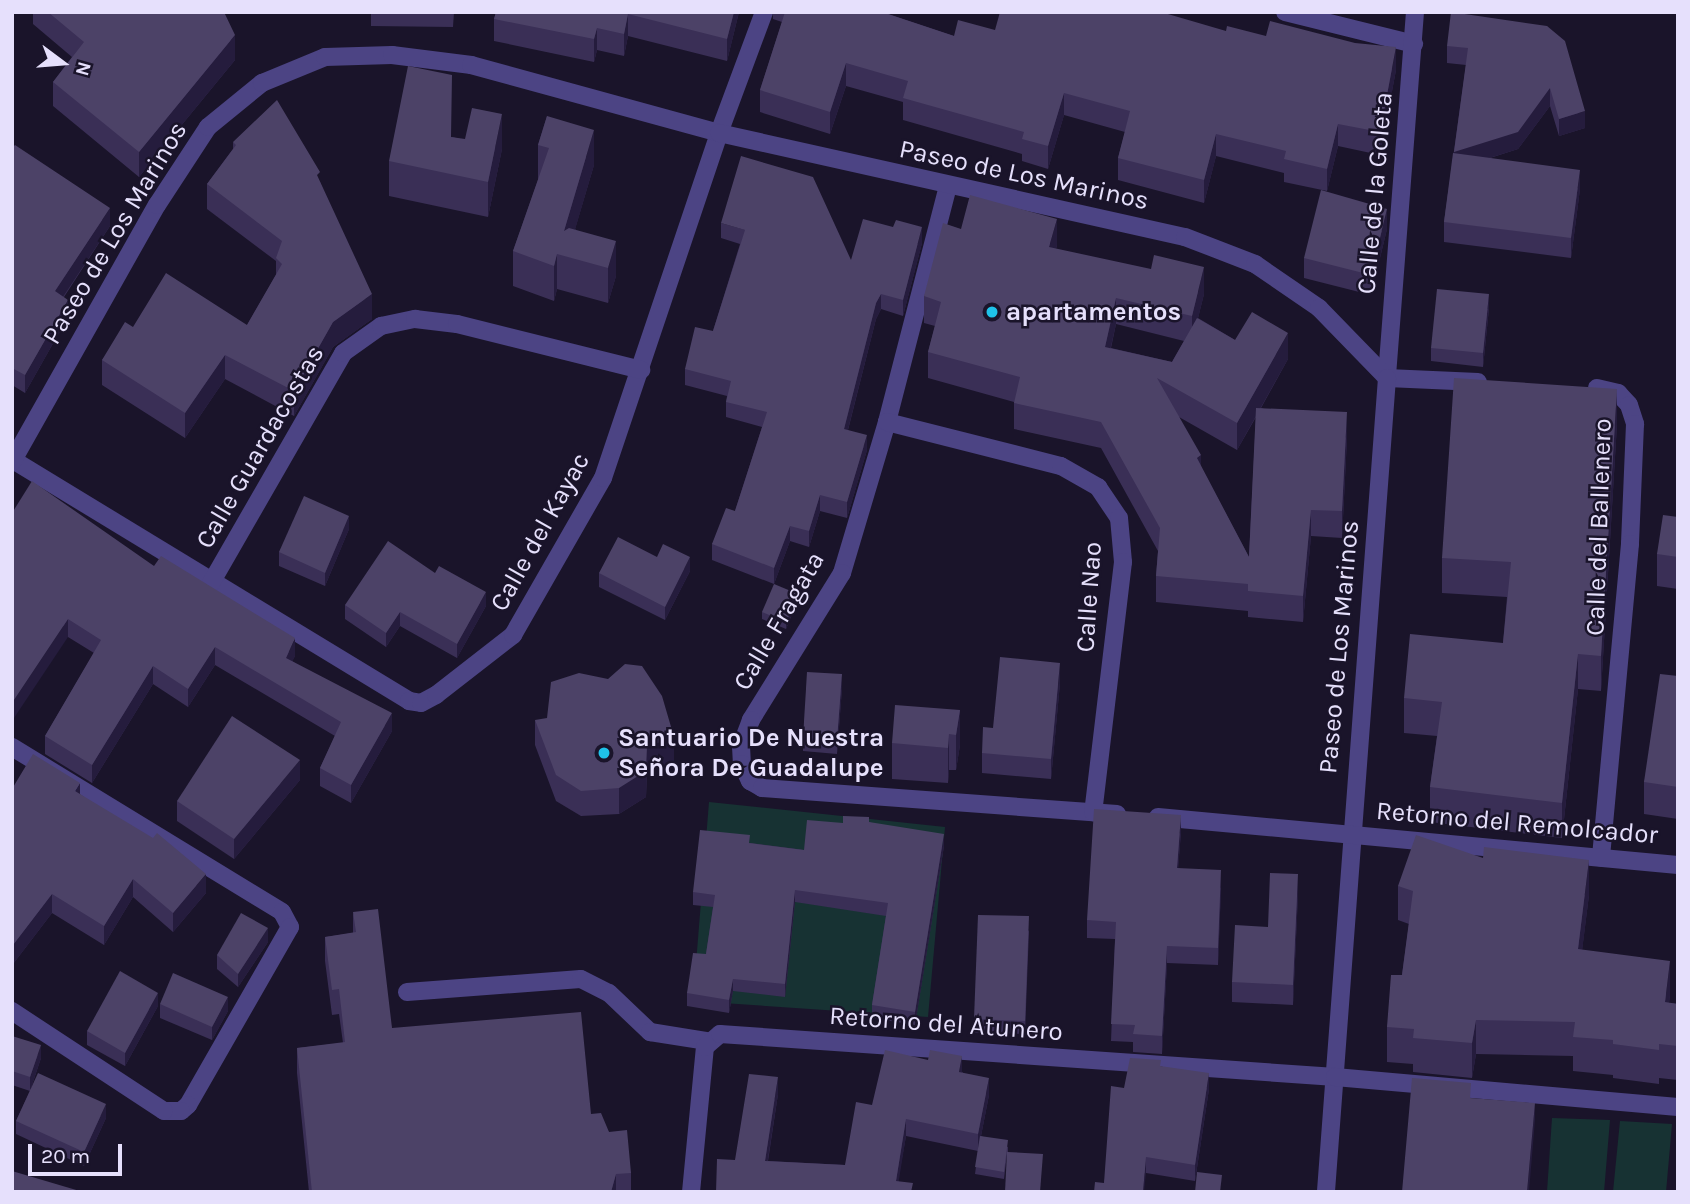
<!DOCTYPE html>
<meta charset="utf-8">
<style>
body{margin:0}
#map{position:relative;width:1690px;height:1204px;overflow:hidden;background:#1a142a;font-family:Karla,sans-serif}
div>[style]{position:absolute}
.green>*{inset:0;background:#173233}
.minor>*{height:18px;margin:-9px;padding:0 9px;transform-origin:9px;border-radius:9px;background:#4c4484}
.wall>*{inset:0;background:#3a2f56}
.shaded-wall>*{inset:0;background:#251c3d}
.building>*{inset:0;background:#4c4267}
.dots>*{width:19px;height:19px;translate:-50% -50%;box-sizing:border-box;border:4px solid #1a142a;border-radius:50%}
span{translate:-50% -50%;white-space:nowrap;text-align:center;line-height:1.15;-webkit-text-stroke:5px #1a142a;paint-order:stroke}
.street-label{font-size:26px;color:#e6e0fc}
.poi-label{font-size:26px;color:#e6e0fc;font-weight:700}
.left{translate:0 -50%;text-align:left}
.frame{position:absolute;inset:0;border:14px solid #e6e0fc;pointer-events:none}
.north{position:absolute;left:28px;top:28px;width:70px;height:70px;-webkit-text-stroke:5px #1a142a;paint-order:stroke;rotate:106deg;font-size:19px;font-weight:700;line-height:28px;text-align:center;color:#e6e0fc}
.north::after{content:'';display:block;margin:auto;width:24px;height:32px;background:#e6e0fc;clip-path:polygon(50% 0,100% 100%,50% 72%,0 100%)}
.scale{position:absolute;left:28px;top:1144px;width:94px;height:32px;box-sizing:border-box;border:4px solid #e6e0fc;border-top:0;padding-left:9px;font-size:21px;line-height:24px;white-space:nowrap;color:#e6e0fc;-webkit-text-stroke:5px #1a142a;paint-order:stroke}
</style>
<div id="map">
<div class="green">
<i style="clip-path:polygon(709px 802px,945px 827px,928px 1017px,693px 1001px)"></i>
<i style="clip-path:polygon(1552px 1118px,1610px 1120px,1604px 1192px,1547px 1192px)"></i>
<i style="clip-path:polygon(1620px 1121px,1672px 1124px,1666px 1192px,1613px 1192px)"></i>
</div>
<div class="minor">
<i style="left:1285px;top:12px;width:133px;rotate:13.9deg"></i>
<i style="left:1415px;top:12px;width:367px;rotate:94.4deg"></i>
<i style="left:1387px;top:378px;width:91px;rotate:2.5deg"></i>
<i style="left:948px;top:186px;width:244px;rotate:104.5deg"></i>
<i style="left:887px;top:422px;width:158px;rotate:106.6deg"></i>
<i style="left:842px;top:573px;width:173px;rotate:121.8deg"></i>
<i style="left:751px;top:720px;width:28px;rotate:111deg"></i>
<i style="left:741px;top:746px;width:18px;rotate:87deg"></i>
<i style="left:742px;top:764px;width:19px;rotate:65deg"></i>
<i style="left:750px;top:781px;width:14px;rotate:30deg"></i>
<i style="left:762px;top:788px;width:356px;rotate:4.2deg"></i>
<i style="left:1597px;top:388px;width:22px;rotate:13deg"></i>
<i style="left:1618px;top:393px;width:16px;rotate:47deg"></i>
<i style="left:1629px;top:405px;width:20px;rotate:72deg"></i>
<i style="left:1635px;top:424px;width:120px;rotate:92.4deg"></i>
<i style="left:1630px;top:544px;width:315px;rotate:95.3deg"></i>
<i style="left:887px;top:422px;width:179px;rotate:14.2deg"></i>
<i style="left:1061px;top:466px;width:43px;rotate:29.6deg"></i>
<i style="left:1098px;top:487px;width:37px;rotate:56deg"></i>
<i style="left:1119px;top:518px;width:44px;rotate:84.8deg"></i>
<i style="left:1123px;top:562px;width:252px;rotate:96.8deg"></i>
<i style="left:13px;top:460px;width:464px;rotate:31.3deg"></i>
<i style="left:409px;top:701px;width:12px;rotate:9deg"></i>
<i style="left:421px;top:703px;width:17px;rotate:-28deg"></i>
<i style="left:436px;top:695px;width:98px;rotate:-37.9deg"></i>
<i style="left:513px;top:635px;width:181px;rotate:-60.2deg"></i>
<i style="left:603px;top:478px;width:364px;rotate:-71.4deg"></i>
<i style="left:719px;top:133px;width:129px;rotate:-69.6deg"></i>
<i style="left:12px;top:462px;width:295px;rotate:-60.6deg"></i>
<i style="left:157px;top:205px;width:93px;rotate:-56.8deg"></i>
<i style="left:208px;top:127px;width:70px;rotate:-39.2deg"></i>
<i style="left:262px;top:83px;width:68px;rotate:-22.4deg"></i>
<i style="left:325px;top:57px;width:67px;rotate:-1.7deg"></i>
<i style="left:392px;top:55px;width:80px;rotate:7.2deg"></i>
<i style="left:471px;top:65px;width:257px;rotate:15.3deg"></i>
<i style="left:719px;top:133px;width:477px;rotate:12.6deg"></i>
<i style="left:1185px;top:237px;width:75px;rotate:21.1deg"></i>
<i style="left:1255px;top:264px;width:78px;rotate:34.5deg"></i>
<i style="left:1319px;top:308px;width:98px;rotate:45.8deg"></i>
<i style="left:1387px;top:378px;width:816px;rotate:94.29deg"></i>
<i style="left:211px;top:583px;width:265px;rotate:-60.1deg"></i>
<i style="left:343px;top:353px;width:47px;rotate:-35.4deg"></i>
<i style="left:381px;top:326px;width:35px;rotate:-12deg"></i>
<i style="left:415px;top:319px;width:42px;rotate:6.8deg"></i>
<i style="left:457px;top:324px;width:190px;rotate:14deg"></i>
<i style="left:12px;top:747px;width:316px;rotate:31.4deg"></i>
<i style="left:282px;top:912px;width:17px;rotate:62deg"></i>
<i style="left:290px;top:927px;width:205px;rotate:119.8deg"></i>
<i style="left:188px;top:1105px;width:9px;rotate:139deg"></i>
<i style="left:181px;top:1111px;width:17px;rotate:180deg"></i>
<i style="left:164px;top:1111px;width:182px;rotate:-146.7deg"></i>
<i style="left:1158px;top:817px;width:522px;rotate:5.27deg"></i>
<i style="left:407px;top:992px;width:174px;rotate:-4.3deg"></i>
<i style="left:581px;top:979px;width:31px;rotate:27deg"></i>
<i style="left:609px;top:993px;width:57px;rotate:43.6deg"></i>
<i style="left:650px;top:1032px;width:58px;rotate:9deg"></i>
<i style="left:691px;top:1192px;width:146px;rotate:-84.5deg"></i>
<i style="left:705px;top:1047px;width:20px;rotate:-41deg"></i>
<i style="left:720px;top:1034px;width:617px;rotate:4deg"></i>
<i style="left:1335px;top:1077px;width:344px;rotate:5deg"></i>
</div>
<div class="wall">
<i style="clip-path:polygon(33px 12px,224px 12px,235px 60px,139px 177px,53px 106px,53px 82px,72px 57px,33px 24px)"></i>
<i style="clip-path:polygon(371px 12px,454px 12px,453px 27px,371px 26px)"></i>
<i style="clip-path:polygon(496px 12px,739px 12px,727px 61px,628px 36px,624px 56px,597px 50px,594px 62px,494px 41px,494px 19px)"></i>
<i style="clip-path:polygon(773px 12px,882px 12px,954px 36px,995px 30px,1226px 31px,1396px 70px,1380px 155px,1338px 146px,1327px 191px,1284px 182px,1284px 173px,1216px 156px,1204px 203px,1118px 180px,1118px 158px,1125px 132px,1064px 115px,1048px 169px,1022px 161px,1022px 154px,903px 120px,903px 102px,846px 86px,830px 134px,760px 112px,760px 90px,782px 22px,773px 19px)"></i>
<i style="clip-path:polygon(1547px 26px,1585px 128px,1559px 136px,1550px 106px,1518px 149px,1490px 158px,1580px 189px,1571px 258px,1444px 242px,1444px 222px,1466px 65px,1447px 63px,1447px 46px)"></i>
<i style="clip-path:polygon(547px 116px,594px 165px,575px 229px,616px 276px,608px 303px,557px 289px,554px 301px,513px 286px,513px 251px,538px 180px,538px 145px)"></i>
<i style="clip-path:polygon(452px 137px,502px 149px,488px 217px,389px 196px,389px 161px)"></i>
<i style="clip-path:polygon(233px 142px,320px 182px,372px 319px,333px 347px,294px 416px,225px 379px,185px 438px,102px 385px,102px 360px,133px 327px,247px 325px,276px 275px,276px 261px,207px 209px,207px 184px,233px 149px)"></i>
<i style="clip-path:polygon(12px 148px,110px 226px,64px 297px,68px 317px,25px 393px,12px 385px)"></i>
<i style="clip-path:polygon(721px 223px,851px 260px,922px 243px,903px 316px,881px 309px,876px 319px,848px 430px,867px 450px,847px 518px,820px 511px,809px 547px,790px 541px,774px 584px,712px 560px,712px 544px,735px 511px,762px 427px,726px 417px,726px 402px,727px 396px,685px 385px,685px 369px,713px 331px,740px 244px,721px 238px)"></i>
<i style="clip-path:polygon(evenodd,961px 229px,1057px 245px,1056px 249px,1204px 294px,1198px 318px,1235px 340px,1288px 359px,1261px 408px,1347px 438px,1342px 538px,1311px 536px,1303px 622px,1248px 617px,1248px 611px,1156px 602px,1156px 576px,1158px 551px,1101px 448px,1014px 429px,1014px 402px,928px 378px,928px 352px,935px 326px,924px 323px,924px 296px,961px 229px,1116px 324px,1184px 341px,1172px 362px,1111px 348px,1116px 324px,961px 229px,1179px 417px,1237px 450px,1256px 417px,1249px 557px,1201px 467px,1179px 417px)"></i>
<i style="clip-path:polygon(1387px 229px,1371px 295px,1304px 278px,1304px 258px)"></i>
<i style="clip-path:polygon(1489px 308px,1483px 367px,1431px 361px,1431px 348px)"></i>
<i style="clip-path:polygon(1617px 424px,1601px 691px,1578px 689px,1562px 838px,1430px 822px,1430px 787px,1437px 736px,1404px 733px,1404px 698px,1503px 643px,1507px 597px,1442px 593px,1442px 558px)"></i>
<i style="clip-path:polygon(12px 513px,154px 566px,295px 656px,292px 661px,392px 731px,351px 803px,320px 786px,320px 768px,335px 736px,215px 665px,188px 707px,153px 684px,92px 783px,45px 754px,45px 736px,94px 653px,68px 637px)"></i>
<i style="clip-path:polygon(1678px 517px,1678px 589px,1657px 586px,1657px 554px)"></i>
<i style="clip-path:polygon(349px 529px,325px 586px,279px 566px,279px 552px)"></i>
<i style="clip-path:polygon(657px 557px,690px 571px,665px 620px,599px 587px,599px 573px)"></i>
<i style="clip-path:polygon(435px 573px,486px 606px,457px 658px,400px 626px,386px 647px,345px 619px,345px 605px)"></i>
<i style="clip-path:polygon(798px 600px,786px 629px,762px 619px,762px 612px)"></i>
<i style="clip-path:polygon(1678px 676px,1678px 819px,1644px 814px,1644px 782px)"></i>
<i style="clip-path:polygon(1060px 683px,1051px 779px,982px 773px,982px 753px,993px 728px)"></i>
<i style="clip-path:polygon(842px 688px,837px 754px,803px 751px,803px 738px)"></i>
<i style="clip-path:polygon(960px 710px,960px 745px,956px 770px,949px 770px,948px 783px,892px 779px,892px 743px)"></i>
<i style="clip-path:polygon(535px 720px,674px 762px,647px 773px,646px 797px,619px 814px,581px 816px,556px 801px,535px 745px)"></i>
<i style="clip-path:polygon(300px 780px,234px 859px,177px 821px,177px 801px)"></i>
<i style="clip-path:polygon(12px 789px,80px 794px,206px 893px,173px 932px,133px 897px,104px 945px,52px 913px,13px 964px,12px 963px)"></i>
<i style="clip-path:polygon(869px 822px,944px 846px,915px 1025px,872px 1018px,872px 1005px,886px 916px,795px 902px,785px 997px,733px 991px,729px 1013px,687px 1006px,687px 993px,706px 954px,713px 907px,693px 905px,693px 892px,750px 843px,804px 850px,843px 823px)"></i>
<i style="clip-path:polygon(1181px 832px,1178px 868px,1221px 888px,1218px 965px,1167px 963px,1162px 1054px,1133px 1052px,1133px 1042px,1111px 1041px,1115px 939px,1087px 938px,1087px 920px)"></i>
<i style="clip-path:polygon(1398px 886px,1589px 895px,1582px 950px,1670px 995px,1669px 1003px,1678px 1004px,1678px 1080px,1659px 1078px,1659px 1084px,1613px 1078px,1613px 1075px,1573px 1071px,1573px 1056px,1476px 1054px,1472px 1078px,1413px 1072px,1413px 1064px,1387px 1062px,1387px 1027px,1402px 975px,1409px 924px,1398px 920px)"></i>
<i style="clip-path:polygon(1298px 894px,1293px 1005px,1232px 1002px,1232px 982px,1268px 927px)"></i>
<i style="clip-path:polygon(353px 912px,392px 1028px,591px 1114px,609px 1132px,631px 1173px,631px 1192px,309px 1192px,297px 1073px,297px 1048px,343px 1043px,339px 1014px,332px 1015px,325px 961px,325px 937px,353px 933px)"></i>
<i style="clip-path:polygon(1029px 930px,1025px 1034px,974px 1033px,974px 1019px)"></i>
<i style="clip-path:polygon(268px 942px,238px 987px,217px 969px,217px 955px)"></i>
<i style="clip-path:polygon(160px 1004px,228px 1011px,212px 1040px,160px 1018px)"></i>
<i style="clip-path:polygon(158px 1006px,125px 1066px,87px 1045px,87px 1031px)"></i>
<i style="clip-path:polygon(12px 1036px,41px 1058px,31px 1088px,106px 1118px,84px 1166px,16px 1134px,16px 1121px,30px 1091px,12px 1085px)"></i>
<i style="clip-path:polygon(1161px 1066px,1209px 1089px,1195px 1181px,1146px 1173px,1104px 1183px,1124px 1088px)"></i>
<i style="clip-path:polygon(962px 1072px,989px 1095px,981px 1136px,1008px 1147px,1008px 1152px,1043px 1168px,1007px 1154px,1004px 1179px,975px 1174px,978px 1151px,906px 1136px,898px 1181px,913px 1192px,735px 1160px,778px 1094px,768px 1161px,845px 1165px,872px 1105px)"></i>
</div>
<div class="shaded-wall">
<i style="clip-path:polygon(734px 12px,739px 12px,727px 61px,727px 39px)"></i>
<i style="clip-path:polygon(628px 14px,628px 36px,624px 56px,624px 34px)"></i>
<i style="clip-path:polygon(597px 28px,597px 50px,594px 62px,594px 39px)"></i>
<i style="clip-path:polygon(235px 35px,235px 60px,139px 177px,139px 152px)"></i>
<i style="clip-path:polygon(1396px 47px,1396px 70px,1380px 155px,1380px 132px)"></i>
<i style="clip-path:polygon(846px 63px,846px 86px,830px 134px,830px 112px)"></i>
<i style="clip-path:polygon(1550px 88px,1550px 106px,1518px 149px,1454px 169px,1454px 152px)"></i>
<i style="clip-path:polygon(1064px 93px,1064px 115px,1048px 169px,1048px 146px)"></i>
<i style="clip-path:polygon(1585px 111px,1585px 128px,1559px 136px,1559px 119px)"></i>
<i style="clip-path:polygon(502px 114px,502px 149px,488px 217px,488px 182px)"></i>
<i style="clip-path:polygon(1338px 124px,1338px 146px,1327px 191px,1327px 169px)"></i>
<i style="clip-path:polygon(594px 130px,594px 165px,567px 257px,564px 231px)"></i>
<i style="clip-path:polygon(1216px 134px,1216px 156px,1204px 203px,1204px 180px)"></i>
<i style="clip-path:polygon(1580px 170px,1580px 189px,1571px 258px,1571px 238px)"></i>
<i style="clip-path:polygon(110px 208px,110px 226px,55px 309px,55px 291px)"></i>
<i style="clip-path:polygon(1387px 209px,1387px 229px,1371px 295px,1371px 275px)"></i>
<i style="clip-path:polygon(1057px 219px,1057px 245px,1049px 274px,1049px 247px)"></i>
<i style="clip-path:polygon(922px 227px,922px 243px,903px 316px,903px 300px)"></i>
<i style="clip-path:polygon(616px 241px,616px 276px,608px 303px,608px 268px)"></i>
<i style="clip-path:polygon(557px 254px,557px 289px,554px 301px,554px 266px)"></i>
<i style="clip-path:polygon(1204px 267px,1204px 294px,1192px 343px,1192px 316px)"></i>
<i style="clip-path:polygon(372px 294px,372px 319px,333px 347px,294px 416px,294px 391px,333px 322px)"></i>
<i style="clip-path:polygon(881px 294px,881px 309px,876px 319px,844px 445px,844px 429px,876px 303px)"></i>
<i style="clip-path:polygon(1489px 294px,1489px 308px,1483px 367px,1483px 353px)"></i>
<i style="clip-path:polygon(1116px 298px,1116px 324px,1105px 373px,1105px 347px)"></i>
<i style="clip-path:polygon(68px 300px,68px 317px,25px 393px,25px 375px)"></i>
<i style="clip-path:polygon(1288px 333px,1288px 359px,1237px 450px,1237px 423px)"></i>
<i style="clip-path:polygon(225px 355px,225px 379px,185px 438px,185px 413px)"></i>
<i style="clip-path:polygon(1617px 389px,1617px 424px,1601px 691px,1601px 656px)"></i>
<i style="clip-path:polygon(1347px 412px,1347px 438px,1342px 538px,1342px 511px)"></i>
<i style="clip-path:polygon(867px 435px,867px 450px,847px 518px,847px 502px)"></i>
<i style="clip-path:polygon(1201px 455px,1201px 482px,1197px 458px)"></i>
<i style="clip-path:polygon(820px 495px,820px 511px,809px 547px,809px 531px)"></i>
<i style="clip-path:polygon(1311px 510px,1311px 536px,1303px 622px,1303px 596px)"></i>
<i style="clip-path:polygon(349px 516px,349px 529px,325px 586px,325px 573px)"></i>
<i style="clip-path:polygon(790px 526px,790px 541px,774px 584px,774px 568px)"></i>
<i style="clip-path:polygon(690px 557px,690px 571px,665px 620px,665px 607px)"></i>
<i style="clip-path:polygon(486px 592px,486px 606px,457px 658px,457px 644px)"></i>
<i style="clip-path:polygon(798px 594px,798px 600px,786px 629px,786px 622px)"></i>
<i style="clip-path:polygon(400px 612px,400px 626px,386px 647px,386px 633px)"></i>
<i style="clip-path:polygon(68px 619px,68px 637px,12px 721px,12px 703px)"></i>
<i style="clip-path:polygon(295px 638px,295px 656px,286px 676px,286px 658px)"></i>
<i style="clip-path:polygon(215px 647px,215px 665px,188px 707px,188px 689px)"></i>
<i style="clip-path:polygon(1578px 654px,1578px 689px,1562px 838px,1562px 803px)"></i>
<i style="clip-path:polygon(1060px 663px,1060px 683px,1051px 779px,1051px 759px)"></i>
<i style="clip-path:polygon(153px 666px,153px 684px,92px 783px,92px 765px)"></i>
<i style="clip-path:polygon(842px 674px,842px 688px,837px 754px,837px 740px)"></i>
<i style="clip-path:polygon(960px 710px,960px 745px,956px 770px,956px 735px)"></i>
<i style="clip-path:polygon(392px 713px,392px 731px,351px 803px,351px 785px)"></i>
<i style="clip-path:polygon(949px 734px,949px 770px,948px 783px,948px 748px)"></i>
<i style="clip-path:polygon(674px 737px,674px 762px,647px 773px,646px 797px,619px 814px,619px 788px,647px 747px)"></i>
<i style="clip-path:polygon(300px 760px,300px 780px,234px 859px,234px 839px)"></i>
<i style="clip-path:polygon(80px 783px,80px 802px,75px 791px)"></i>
<i style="clip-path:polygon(1181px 815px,1181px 832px,1177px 885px,1177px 868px)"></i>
<i style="clip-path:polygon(944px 834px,944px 846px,915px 1025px,915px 1012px)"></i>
<i style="clip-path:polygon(1589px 860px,1589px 895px,1578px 984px,1578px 949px)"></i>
<i style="clip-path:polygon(1221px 870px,1221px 888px,1218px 965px,1218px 948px)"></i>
<i style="clip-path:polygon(206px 874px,206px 893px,173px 932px,173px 913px)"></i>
<i style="clip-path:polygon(1298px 874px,1298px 894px,1293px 1005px,1293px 985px)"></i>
<i style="clip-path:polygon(133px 879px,133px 897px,104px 945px,104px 926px)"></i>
<i style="clip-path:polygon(795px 890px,795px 902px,785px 997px,785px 984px)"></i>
<i style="clip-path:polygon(52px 894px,52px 913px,13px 964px,13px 945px)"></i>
<i style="clip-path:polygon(268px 928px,268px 942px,238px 987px,238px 974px)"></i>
<i style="clip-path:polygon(1167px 946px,1167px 963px,1162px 1054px,1162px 1036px)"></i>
<i style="clip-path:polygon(1670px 961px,1670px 995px,1665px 1037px,1665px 1002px)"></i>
<i style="clip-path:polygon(733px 979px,733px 991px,729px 1013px,729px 1000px)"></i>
<i style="clip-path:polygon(158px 993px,158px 1006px,125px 1066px,125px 1053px)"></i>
<i style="clip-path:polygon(228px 997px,228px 1011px,212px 1040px,212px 1027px)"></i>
<i style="clip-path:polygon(1476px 1020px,1476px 1054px,1472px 1078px,1472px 1043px)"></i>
<i style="clip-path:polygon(41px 1045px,41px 1058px,30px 1091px,30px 1077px)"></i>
<i style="clip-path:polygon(962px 1056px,962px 1073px,959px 1072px)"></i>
<i style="clip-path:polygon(1209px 1073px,1209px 1089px,1195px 1181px,1195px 1165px)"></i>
<i style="clip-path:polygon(778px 1077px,778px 1094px,765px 1178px,765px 1161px)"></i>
<i style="clip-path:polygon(989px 1078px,989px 1095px,978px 1151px,978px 1134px)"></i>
<i style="clip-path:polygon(1535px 1103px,1535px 1120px,1529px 1192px,1527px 1192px)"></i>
<i style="clip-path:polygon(106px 1104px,106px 1118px,84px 1166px,84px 1152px)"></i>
<i style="clip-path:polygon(906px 1119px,906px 1136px,897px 1192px,896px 1181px)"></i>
<i style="clip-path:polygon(1146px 1157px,1146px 1173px,1144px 1192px,1143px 1192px)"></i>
<i style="clip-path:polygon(616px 1174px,616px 1192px,611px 1192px)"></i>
</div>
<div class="building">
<i style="clip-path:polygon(48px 12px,224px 12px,235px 35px,139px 152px,53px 82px,84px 42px)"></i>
<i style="clip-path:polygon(496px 12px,734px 12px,727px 39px,628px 14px,624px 34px,597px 28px,594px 39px,494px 19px)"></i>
<i style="clip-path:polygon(785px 12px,882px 12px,954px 36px,958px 20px,995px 30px,1000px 12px,1161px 12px,1226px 31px,1227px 26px,1266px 36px,1270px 21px,1355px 43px,1396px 47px,1380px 132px,1338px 124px,1327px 169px,1284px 159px,1286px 151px,1216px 134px,1204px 180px,1118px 158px,1130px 111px,1064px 93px,1048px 146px,1022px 139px,1024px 132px,903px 98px,908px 81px,846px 63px,830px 112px,760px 90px)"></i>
<i style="clip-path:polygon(1451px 12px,1547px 26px,1565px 41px,1585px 111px,1559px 119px,1550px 88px,1518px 132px,1454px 152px,1468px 48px,1447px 46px)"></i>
<i style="clip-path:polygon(408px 66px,452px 75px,451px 137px,465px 139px,472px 108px,502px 114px,488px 182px,389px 161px)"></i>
<i style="clip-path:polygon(277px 100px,320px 172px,317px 175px,372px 294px,333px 322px,294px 391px,225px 355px,185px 413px,102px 360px,125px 322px,133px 327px,166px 273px,247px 325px,282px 264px,276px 258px,282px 241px,207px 184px,236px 145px,233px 142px)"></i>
<i style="clip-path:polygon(547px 116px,594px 130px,564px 231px,569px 228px,616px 241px,608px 268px,557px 254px,554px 266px,513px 251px,549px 148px,538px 145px)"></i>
<i style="clip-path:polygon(15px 145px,110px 208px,55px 291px,68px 300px,25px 375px,12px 368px,12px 148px)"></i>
<i style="clip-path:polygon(1453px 153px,1580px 170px,1571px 238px,1444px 222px)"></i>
<i style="clip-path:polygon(741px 156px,813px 177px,851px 260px,863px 219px,893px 227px,896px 220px,922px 227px,903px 300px,881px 294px,876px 303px,844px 429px,867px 435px,847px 502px,820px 495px,809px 531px,790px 526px,774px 568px,712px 544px,726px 508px,735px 511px,767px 412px,726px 402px,731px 381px,685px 369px,695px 327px,713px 331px,745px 230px,721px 223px)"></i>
<i style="clip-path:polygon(1321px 190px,1387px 209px,1371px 275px,1304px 258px)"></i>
<i style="clip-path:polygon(970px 195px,1057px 219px,1049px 247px,1151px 269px,1154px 255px,1204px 267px,1192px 316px,1116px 298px,1105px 347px,1172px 362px,1197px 318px,1235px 340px,1252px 312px,1288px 333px,1237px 423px,1157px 378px,1201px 455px,1197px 458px,1249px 557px,1256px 408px,1347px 412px,1342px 511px,1311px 510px,1303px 596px,1248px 591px,1248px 584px,1156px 576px,1160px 528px,1101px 422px,1014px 403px,1020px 377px,928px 352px,941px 302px,924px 296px,943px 223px,961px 229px)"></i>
<i style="clip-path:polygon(1437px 289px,1489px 294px,1483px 353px,1431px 348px)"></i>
<i style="clip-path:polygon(1454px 378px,1617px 389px,1601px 656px,1578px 654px,1562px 803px,1430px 787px,1442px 702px,1404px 698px,1410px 634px,1503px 643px,1511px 562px,1442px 558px)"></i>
<i style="clip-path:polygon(32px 481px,154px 566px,161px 556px,295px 638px,286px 658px,392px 713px,351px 785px,320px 768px,341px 722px,215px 647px,188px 689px,153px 666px,92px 765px,45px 736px,101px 640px,68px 619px,12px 703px,12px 513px)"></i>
<i style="clip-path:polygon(304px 496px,349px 516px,325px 573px,279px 552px)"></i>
<i style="clip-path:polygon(1663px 515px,1678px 517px,1678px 557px,1657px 554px)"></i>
<i style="clip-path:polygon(618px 537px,657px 557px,663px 544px,690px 557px,665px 607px,599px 573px)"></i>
<i style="clip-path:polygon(388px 541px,435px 573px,439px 566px,486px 592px,457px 644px,400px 612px,386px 633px,345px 605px)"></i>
<i style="clip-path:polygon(774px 584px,798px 594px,786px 622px,762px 612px)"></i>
<i style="clip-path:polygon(1000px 657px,1060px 663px,1051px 759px,982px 753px,983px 727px,993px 728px)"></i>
<i style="clip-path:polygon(625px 664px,642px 666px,662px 696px,674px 737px,647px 747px,646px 771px,619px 788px,581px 791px,556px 775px,535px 720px,547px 718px,551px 682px,579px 673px,608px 679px)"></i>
<i style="clip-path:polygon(807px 672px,842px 674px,837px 740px,803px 738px)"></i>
<i style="clip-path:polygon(1660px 674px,1678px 676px,1678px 787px,1644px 782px)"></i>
<i style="clip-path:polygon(895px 705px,960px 710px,956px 735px,949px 734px,948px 748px,892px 743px)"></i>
<i style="clip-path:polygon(232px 716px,300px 760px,234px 839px,177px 801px)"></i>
<i style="clip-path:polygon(33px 754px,80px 783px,75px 791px,153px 838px,157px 833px,206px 874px,173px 913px,133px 879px,104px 926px,52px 894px,13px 945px,12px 945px,12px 789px)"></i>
<i style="clip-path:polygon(1094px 809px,1181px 815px,1177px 868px,1221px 870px,1218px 948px,1167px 946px,1162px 1036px,1133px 1034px,1135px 1025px,1111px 1024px,1116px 922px,1087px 920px)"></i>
<i style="clip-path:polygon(843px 816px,869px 817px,869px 822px,944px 834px,915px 1012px,872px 1005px,888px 903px,795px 890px,785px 984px,733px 979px,729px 1000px,687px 993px,693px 953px,706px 954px,715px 895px,693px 892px,700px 830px,750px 835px,749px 843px,804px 850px,807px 820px,843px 823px)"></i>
<i style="clip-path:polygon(1416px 835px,1483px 858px,1484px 847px,1589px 860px,1578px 949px,1670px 961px,1665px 1002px,1678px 1004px,1678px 1046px,1659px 1044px,1659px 1050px,1613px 1044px,1613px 1040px,1573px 1037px,1575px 1022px,1476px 1020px,1472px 1043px,1413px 1038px,1414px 1029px,1387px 1027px,1391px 975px,1402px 975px,1413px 891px,1398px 886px)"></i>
<i style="clip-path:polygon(1270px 873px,1298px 874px,1293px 985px,1232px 982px,1235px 925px,1268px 927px)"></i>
<i style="clip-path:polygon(378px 909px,392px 1028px,581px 1012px,591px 1114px,601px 1113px,609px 1132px,627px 1130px,631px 1173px,616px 1174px,611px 1192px,312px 1192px,297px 1048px,345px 1042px,339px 989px,332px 990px,325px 937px,356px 932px,353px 912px)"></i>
<i style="clip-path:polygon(241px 913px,268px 928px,238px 974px,217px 955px)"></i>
<i style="clip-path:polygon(978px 915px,1029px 916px,1025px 1021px,974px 1019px)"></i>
<i style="clip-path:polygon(120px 971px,158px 993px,125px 1053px,87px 1031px)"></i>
<i style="clip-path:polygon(173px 973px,228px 997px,212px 1027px,160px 1004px)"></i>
<i style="clip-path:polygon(12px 1036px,41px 1045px,30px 1077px,12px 1071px)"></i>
<i style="clip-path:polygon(885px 1050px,928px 1060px,930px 1050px,962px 1056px,959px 1072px,989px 1078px,978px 1134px,906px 1119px,896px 1181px,913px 1183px,911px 1192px,716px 1192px,717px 1159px,735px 1160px,749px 1074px,778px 1077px,765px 1161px,845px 1165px,856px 1102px,872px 1105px)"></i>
<i style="clip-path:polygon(1130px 1058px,1161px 1060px,1160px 1066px,1209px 1073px,1195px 1165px,1146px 1157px,1143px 1192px,1094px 1192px,1095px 1182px,1104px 1183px,1111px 1086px,1124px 1088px)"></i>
<i style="clip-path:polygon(38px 1073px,106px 1104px,84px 1152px,16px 1121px)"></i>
<i style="clip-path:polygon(1412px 1078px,1471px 1083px,1470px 1098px,1535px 1103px,1527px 1192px,1402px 1192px)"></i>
<i style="clip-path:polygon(980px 1136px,1008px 1140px,1004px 1172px,975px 1167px)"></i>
<i style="clip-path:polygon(1007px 1152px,1043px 1154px,1040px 1192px,1005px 1192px)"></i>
<i style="clip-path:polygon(12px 1171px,83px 1192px,12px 1192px)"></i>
<i style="clip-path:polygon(1197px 1172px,1222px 1175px,1220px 1192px,1195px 1192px)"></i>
</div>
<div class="dots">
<i style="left:992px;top:312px;background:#1fc2e9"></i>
<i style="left:604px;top:753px;background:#1fc2e9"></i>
</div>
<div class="street-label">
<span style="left:1024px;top:175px;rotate:12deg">Paseo de Los Marinos</span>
<span style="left:1375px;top:193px;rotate:-85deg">Calle de la Goleta</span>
<span style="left:115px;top:233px;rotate:-59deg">Paseo de Los Marinos</span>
<span style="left:260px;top:447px;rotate:-60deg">Calle Guardacostas</span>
<span style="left:1599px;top:527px;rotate:-88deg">Calle del Ballenero</span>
<span style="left:540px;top:532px;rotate:-61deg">Calle del Kayac</span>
<span style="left:1089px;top:597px;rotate:-86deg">Calle Nao</span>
<span style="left:779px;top:621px;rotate:-60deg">Calle Fragata</span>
<span style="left:1339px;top:647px;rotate:-85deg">Paseo de Los Marinos</span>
<span style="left:1517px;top:823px;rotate:5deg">Retorno del Remolcador</span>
<span style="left:946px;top:1024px;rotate:4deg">Retorno del Atunero</span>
</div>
<div class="poi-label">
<span class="left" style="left:1006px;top:312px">apartamentos</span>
<span class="left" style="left:618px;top:753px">Santuario De Nuestra<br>Señora De Guadalupe</span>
</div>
<div class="frame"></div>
<div class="north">N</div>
<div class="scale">20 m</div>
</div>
